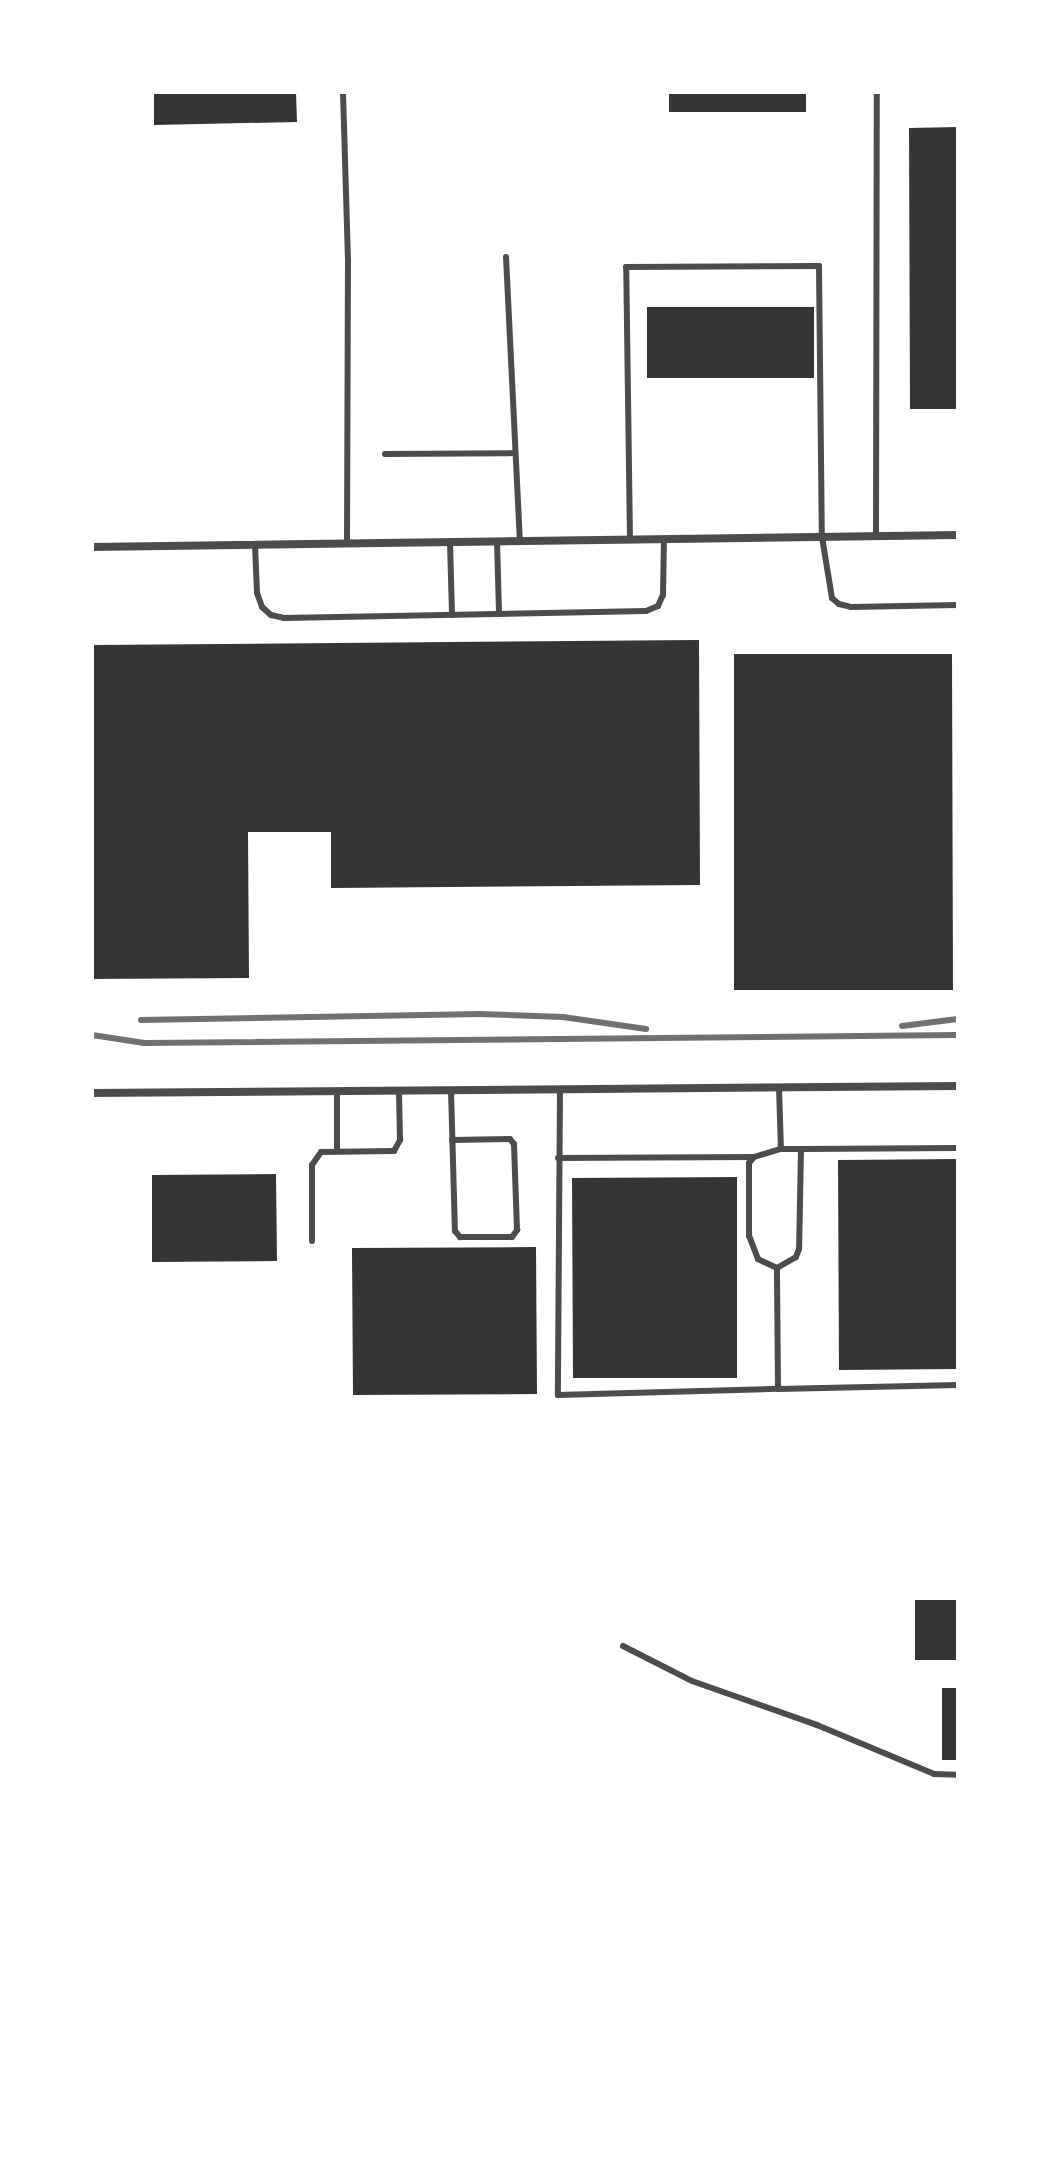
<!DOCTYPE html>
<style>
body{margin:0}
#map{position:relative;width:1050px;height:2161px;overflow:hidden;background:#fff;font-family:"Exo 2",sans-serif}
div>[style]{position:absolute}
.building>*{inset:0;background:#353535}
.service>*{height:6px;margin:-3px;padding:0 3px;transform-origin:3px;border-radius:3px;background:#4c4c4c}
.minor>*{height:8px;margin:-4px;padding:0 4px;transform-origin:4px;border-radius:4px;background:#4c4c4c}
.rail>*{height:6px;margin:-3px;padding:0 3px;transform-origin:3px;border-radius:3px;background:#707070}
span{translate:-50% -50%;white-space:nowrap;text-align:center;line-height:1.15;-webkit-text-stroke:8px #fff;paint-order:stroke}
.frame{position:absolute;inset:0;border:94px solid #fff;pointer-events:none}
</style>
<div id="map">
<div class="building">
<i style="clip-path:polygon(154px 92px,296px 92px,297px 122px,154px 125px)"></i>
<i style="clip-path:polygon(669px 92px,806px 92px,806px 112px,669px 112px)"></i>
<i style="clip-path:polygon(958px 127px,958px 409px,910px 409px,909px 128px)"></i>
<i style="clip-path:polygon(647px 307px,814px 307px,814px 378px,647px 378px)"></i>
<i style="clip-path:polygon(699px 640px,700px 885px,331px 888px,331px 832px,248px 832px,249px 978px,92px 979px,92px 645px)"></i>
<i style="clip-path:polygon(734px 654px,952px 654px,953px 990px,734px 990px)"></i>
<i style="clip-path:polygon(958px 1159px,958px 1369px,839px 1370px,838px 1160px)"></i>
<i style="clip-path:polygon(276px 1174px,277px 1261px,152px 1262px,152px 1175px)"></i>
<i style="clip-path:polygon(737px 1177px,737px 1378px,573px 1378px,572px 1178px)"></i>
<i style="clip-path:polygon(536px 1247px,537px 1394px,353px 1395px,352px 1248px)"></i>
<i style="clip-path:polygon(915px 1600px,958px 1600px,958px 1660px,915px 1660px)"></i>
<i style="clip-path:polygon(942px 1688px,958px 1688px,958px 1760px,942px 1760px)"></i>
</div>
<div class="service">
<i style="left:343px;top:92px;width:166px;rotate:88.3deg"></i>
<i style="left:348px;top:258px;width:286px;rotate:90.2deg"></i>
<i style="left:506px;top:257px;width:284px;rotate:87.2deg"></i>
<i style="left:385px;top:454px;width:130px;rotate:-0.4deg"></i>
<i style="left:876px;top:536px;width:444px;rotate:-89.9deg"></i>
<i style="left:630px;top:540px;width:273px;rotate:-90.8deg"></i>
<i style="left:626px;top:267px;width:193px;rotate:-0.3deg"></i>
<i style="left:819px;top:266px;width:271px;rotate:89.4deg"></i>
<i style="left:822px;top:537px;width:62px;rotate:80.7deg"></i>
<i style="left:832px;top:598px;width:9px;rotate:41deg"></i>
<i style="left:839px;top:604px;width:12px;rotate:14deg"></i>
<i style="left:851px;top:607px;width:107px;rotate:-1.1deg"></i>
<i style="left:497px;top:541px;width:73px;rotate:88.4deg"></i>
<i style="left:450px;top:542px;width:73px;rotate:88.4deg"></i>
<i style="left:255px;top:545px;width:48px;rotate:87.6deg"></i>
<i style="left:257px;top:593px;width:15px;rotate:70deg"></i>
<i style="left:262px;top:607px;width:12px;rotate:42deg"></i>
<i style="left:271px;top:615px;width:13px;rotate:13deg"></i>
<i style="left:284px;top:618px;width:362px;rotate:-1.1deg"></i>
<i style="left:646px;top:611px;width:13px;rotate:-23deg"></i>
<i style="left:658px;top:606px;width:12px;rotate:-66deg"></i>
<i style="left:663px;top:595px;width:56px;rotate:-89deg"></i>
<i style="left:779px;top:1087px;width:62px;rotate:88.2deg"></i>
<i style="left:560px;top:1089px;width:306px;rotate:90.4deg"></i>
<i style="left:558px;top:1395px;width:220px;rotate:-1.6deg"></i>
<i style="left:778px;top:1389px;width:121px;rotate:-90.5deg"></i>
<i style="left:451px;top:1090px;width:141px;rotate:88.4deg"></i>
<i style="left:455px;top:1231px;width:8px;rotate:50deg"></i>
<i style="left:460px;top:1237px;width:52px"></i>
<i style="left:512px;top:1237px;width:9px;rotate:-54deg"></i>
<i style="left:517px;top:1230px;width:86px;rotate:-92deg"></i>
<i style="left:514px;top:1144px;width:6px;rotate:-129deg"></i>
<i style="left:510px;top:1139px;width:58px;rotate:179deg"></i>
<i style="left:337px;top:1091px;width:60px;rotate:90deg"></i>
<i style="left:801px;top:1149px;width:157px;rotate:-0.4deg"></i>
<i style="left:558px;top:1158px;width:196px;rotate:-0.3deg"></i>
<i style="left:754px;top:1157px;width:28px;rotate:-17deg"></i>
<i style="left:781px;top:1149px;width:20px"></i>
<i style="left:801px;top:1149px;width:100px;rotate:91.1deg"></i>
<i style="left:799px;top:1249px;width:9px;rotate:111deg"></i>
<i style="left:796px;top:1257px;width:22px;rotate:150deg"></i>
<i style="left:777px;top:1268px;width:21px;rotate:-155deg"></i>
<i style="left:758px;top:1259px;width:25px;rotate:-111deg"></i>
<i style="left:749px;top:1236px;width:73px;rotate:-90deg"></i>
<i style="left:749px;top:1163px;width:8px;rotate:-50deg"></i>
<i style="left:312px;top:1241px;width:76px;rotate:-90deg"></i>
<i style="left:312px;top:1165px;width:16px;rotate:-55deg"></i>
<i style="left:321px;top:1152px;width:73px;rotate:-0.8deg"></i>
<i style="left:394px;top:1151px;width:13px;rotate:-61deg"></i>
<i style="left:400px;top:1140px;width:49px;rotate:-91.2deg"></i>
<i style="left:778px;top:1389px;width:180px;rotate:-1.3deg"></i>
<i style="left:623px;top:1646px;width:77px;rotate:26.9deg"></i>
<i style="left:692px;top:1681px;width:133px;rotate:19.4deg"></i>
<i style="left:817px;top:1725px;width:127px;rotate:22.7deg"></i>
<i style="left:934px;top:1774px;width:24px;rotate:2deg"></i>
</div>
<div class="minor">
<i style="left:92px;top:547px;width:866px;rotate:-0.79deg"></i>
<i style="left:92px;top:1093px;width:866px;rotate:-0.46deg"></i>
</div>
<div class="rail">
<i style="left:141px;top:1020px;width:339px;rotate:-1deg"></i>
<i style="left:480px;top:1014px;width:83px;rotate:2.1deg"></i>
<i style="left:563px;top:1017px;width:84px;rotate:8.2deg"></i>
<i style="left:902px;top:1026px;width:56px;rotate:-7.1deg"></i>
<i style="left:92px;top:1035px;width:53px;rotate:8.7deg"></i>
<i style="left:144px;top:1043px;width:814px;rotate:-0.56deg"></i>
</div>
<div class="frame"></div>
</div>
